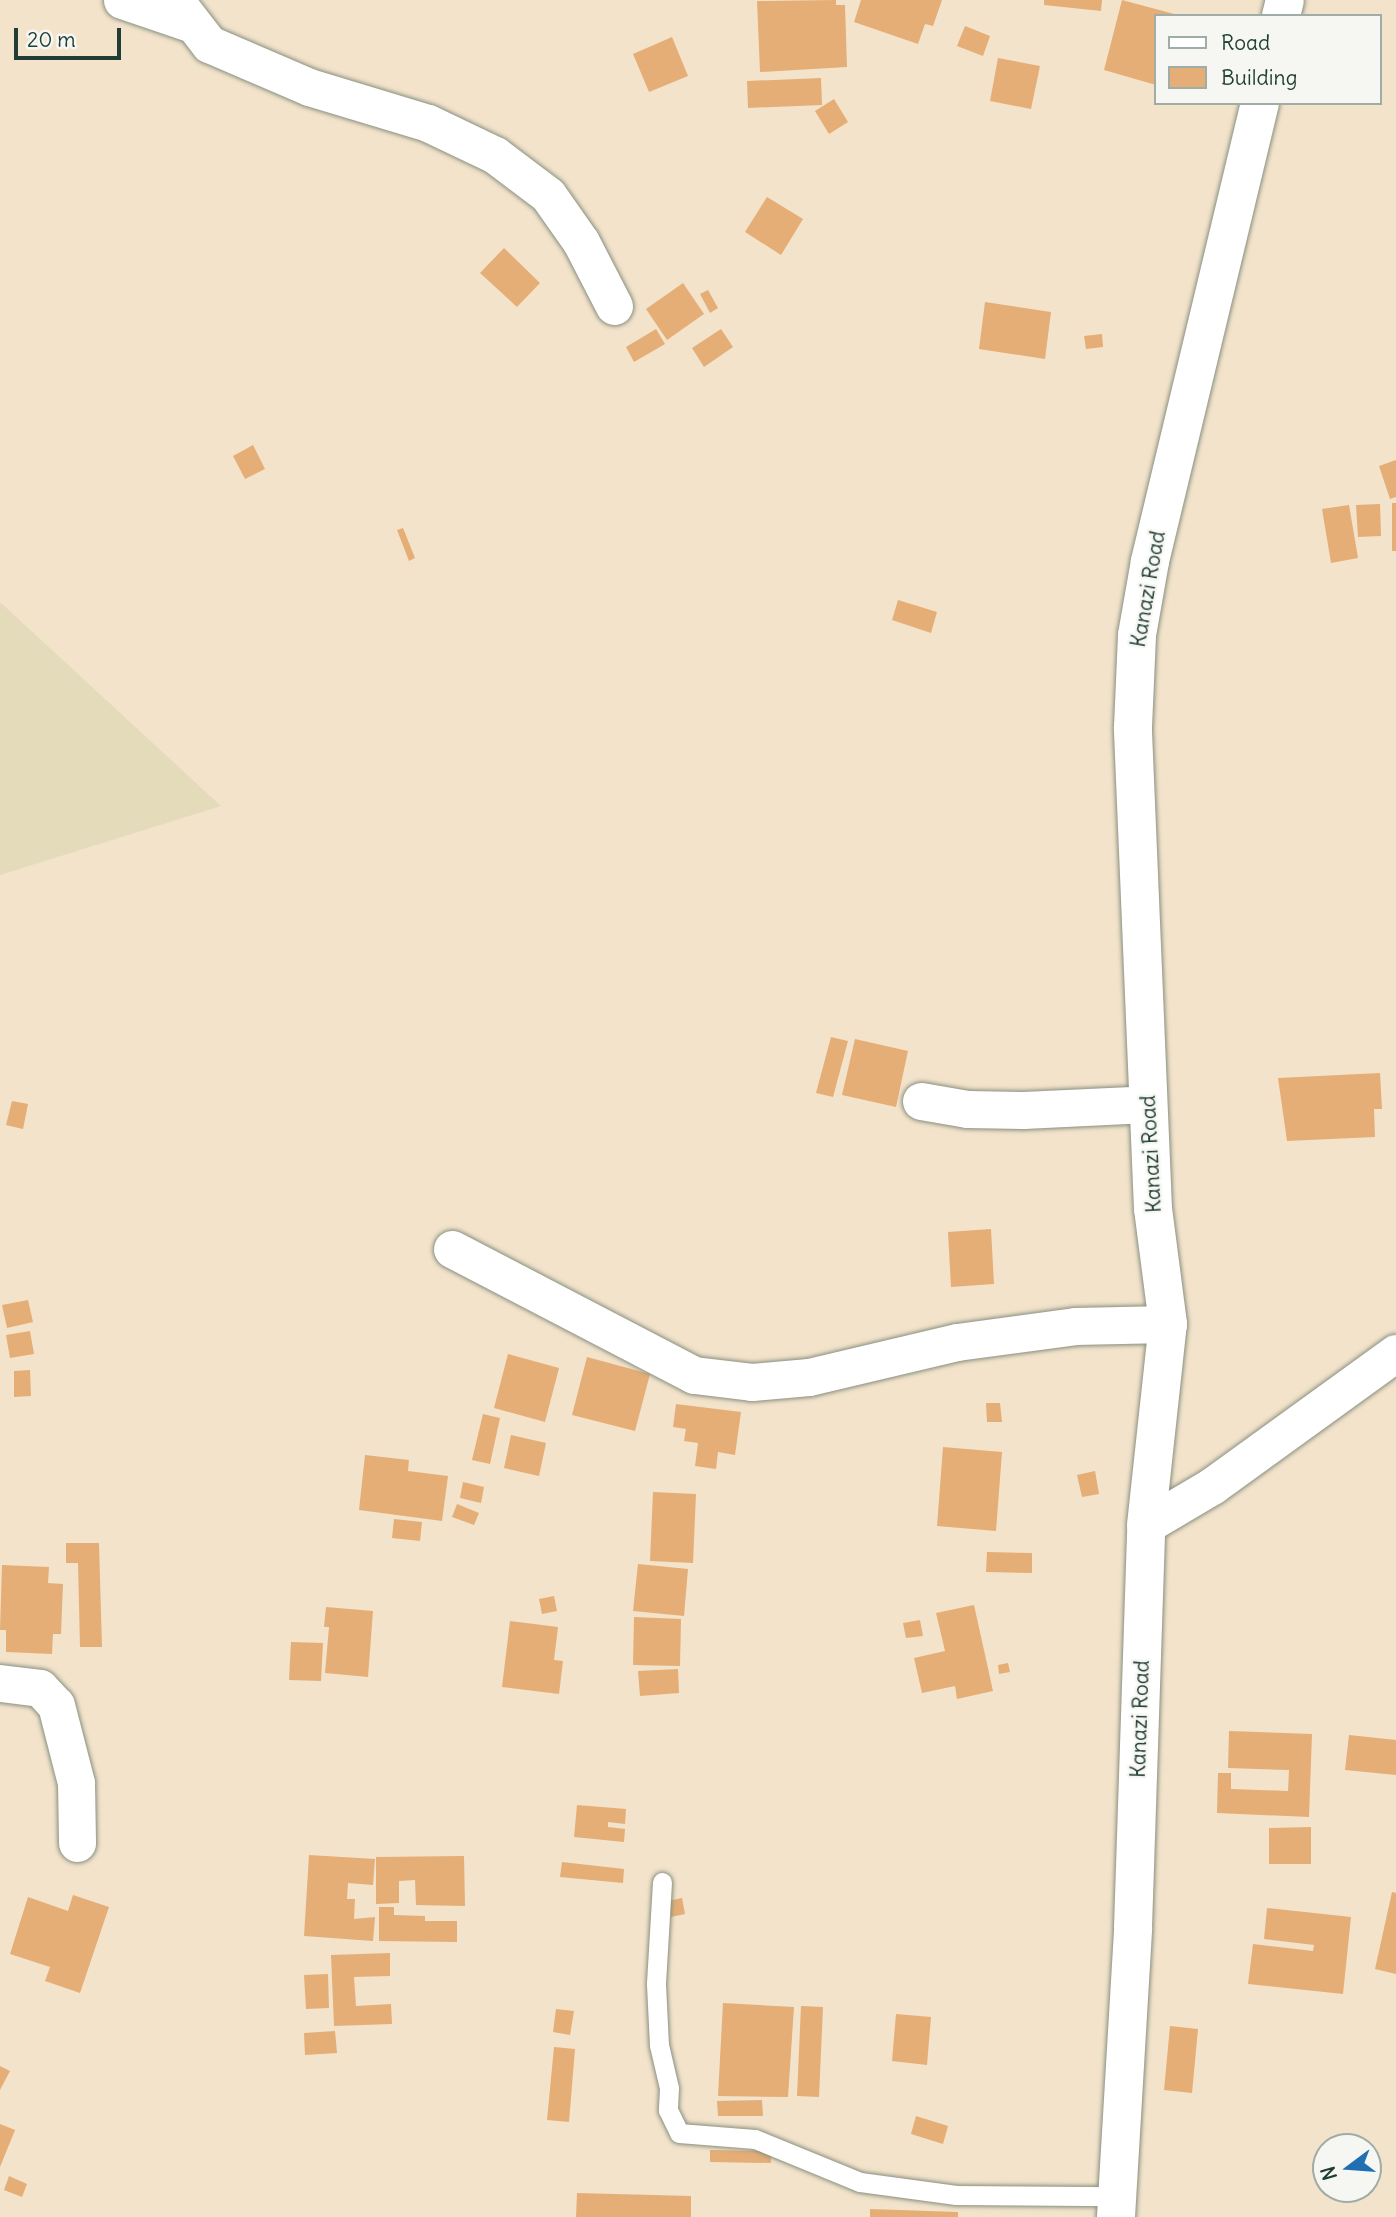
<!DOCTYPE html>
<style>
body{margin:0}
#map{position:relative;width:1396px;height:2217px;overflow:hidden;background:#f3e3cb;font-family:Delius,sans-serif}
div>[style]{position:absolute}
.built>*{inset:0;background:#e4dbba}
.building>*{inset:0;background:#e5ae76}
.roads{filter:drop-shadow(0 0 2px #899080) drop-shadow(0 0 2px #899080)}
.lane>*{height:19px;margin:-9.5px;padding:0 9.5px;transform-origin:9.5px;border-radius:9.5px;background:#fff}
.street>*{height:37px;margin:-18.5px;padding:0 18.5px;transform-origin:18.5px;border-radius:18.5px;background:#fff}
.secondary>*{height:38px;margin:-19px;padding:0 19px;transform-origin:19px;border-radius:19px;background:#fff}
span{translate:-50% -50%;white-space:nowrap;text-align:center;line-height:1.15;-webkit-text-stroke:5px #f6f6f2;paint-order:stroke}
.street-label{font-size:21px;color:#1f3d34}
.legend{position:absolute;left:1154px;top:14px;width:228px;height:91px;box-sizing:border-box;background:#f6f6f2;border:2px solid #a0aca6;margin:0;padding:9px 12px;list-style:none;font-size:21px;color:#1f3d34}
.legend li{display:flex;align-items:center;gap:14px;height:35px}
.legend b{width:35px;border:2px solid #a0aca6}
.north{position:absolute;left:1312px;top:2133px;width:70px;height:70px;box-sizing:border-box;background:#f6f6f2;border:2px solid #a0aca6;border-radius:50%;rotate:254deg;font-size:19px;font-weight:700;line-height:28px;text-align:center;color:#1f3d34}
.north::after{content:'';display:block;margin:auto;width:24px;height:32px;background:#1f6fb2;clip-path:polygon(50% 0,100% 100%,50% 72%,0 100%)}
.scale{position:absolute;left:14px;top:28px;width:107px;height:32px;box-sizing:border-box;border:4px solid #1f3d34;border-top:0;padding-left:9px;font-size:21px;line-height:24px;white-space:nowrap;color:#1f3d34;-webkit-text-stroke:5px #f6f6f2;paint-order:stroke}
</style>
<div id="map">
<div class="built">
<i style="clip-path:polygon(0 602px,221px 806px,0 875px)"></i>
</div>
<div class="building">
<i style="clip-path:polygon(836px 0,836px 5px,845px 5px,847px 67px,760px 72px,757px 1px)"></i>
<i style="clip-path:polygon(861px 0,942px 0,933px 26px,925px 24px,918px 44px,854px 22px)"></i>
<i style="clip-path:polygon(1044px 0,1102px 0,1101px 11px,1044px 5px)"></i>
<i style="clip-path:polygon(1122px 0,1178px 15px,1156px 16px,1156px 85px,1104px 70px)"></i>
<i style="clip-path:polygon(965px 26px,990px 36px,983px 56px,957px 46px)"></i>
<i style="clip-path:polygon(672px 37px,688px 76px,649px 92px,633px 54px)"></i>
<i style="clip-path:polygon(998px 58px,1040px 66px,1031px 109px,990px 101px)"></i>
<i style="clip-path:polygon(821px 78px,822px 105px,748px 108px,747px 81px)"></i>
<i style="clip-path:polygon(834px 99px,848px 122px,829px 134px,815px 111px)"></i>
<i style="clip-path:polygon(767px 197px,803px 219px,781px 255px,745px 232px)"></i>
<i style="clip-path:polygon(504px 248px,540px 283px,517px 307px,480px 273px)"></i>
<i style="clip-path:polygon(683px 283px,704px 314px,667px 340px,646px 309px)"></i>
<i style="clip-path:polygon(708px 290px,718px 308px,710px 313px,700px 294px)"></i>
<i style="clip-path:polygon(985px 302px,1051px 312px,1045px 359px,979px 349px)"></i>
<i style="clip-path:polygon(656px 329px,665px 344px,634px 362px,626px 347px)"></i>
<i style="clip-path:polygon(721px 329px,733px 347px,704px 367px,692px 348px)"></i>
<i style="clip-path:polygon(1102px 334px,1103px 347px,1086px 349px,1084px 336px)"></i>
<i style="clip-path:polygon(253px 445px,265px 469px,245px 479px,233px 456px)"></i>
<i style="clip-path:polygon(1396px 460px,1396px 497px,1390px 499px,1379px 466px)"></i>
<i style="clip-path:polygon(1392px 503px,1396px 503px,1396px 551px,1392px 551px)"></i>
<i style="clip-path:polygon(1380px 504px,1381px 536px,1358px 537px,1356px 505px)"></i>
<i style="clip-path:polygon(1349px 505px,1358px 558px,1331px 563px,1322px 509px)"></i>
<i style="clip-path:polygon(403px 528px,415px 558px,409px 561px,397px 530px)"></i>
<i style="clip-path:polygon(898px 600px,937px 612px,931px 633px,892px 620px)"></i>
<i style="clip-path:polygon(831px 1037px,848px 1041px,833px 1097px,816px 1093px)"></i>
<i style="clip-path:polygon(855px 1039px,908px 1051px,896px 1107px,842px 1095px)"></i>
<i style="clip-path:polygon(1380px 1073px,1382px 1109px,1374px 1109px,1375px 1137px,1287px 1141px,1278px 1078px)"></i>
<i style="clip-path:polygon(12px 1101px,28px 1104px,23px 1129px,6px 1125px)"></i>
<i style="clip-path:polygon(991px 1229px,994px 1284px,951px 1287px,948px 1232px)"></i>
<i style="clip-path:polygon(28px 1300px,33px 1322px,7px 1328px,2px 1305px)"></i>
<i style="clip-path:polygon(30px 1331px,34px 1354px,10px 1358px,6px 1335px)"></i>
<i style="clip-path:polygon(508px 1354px,559px 1368px,545px 1422px,494px 1408px)"></i>
<i style="clip-path:polygon(587px 1357px,650px 1374px,635px 1431px,572px 1415px)"></i>
<i style="clip-path:polygon(30px 1370px,31px 1396px,14px 1397px,14px 1371px)"></i>
<i style="clip-path:polygon(986px 1403px,1000px 1403px,1002px 1422px,987px 1422px)"></i>
<i style="clip-path:polygon(676px 1404px,741px 1412px,735px 1455px,718px 1452px,716px 1469px,695px 1466px,698px 1443px,684px 1441px,686px 1429px,673px 1427px)"></i>
<i style="clip-path:polygon(483px 1414px,500px 1418px,490px 1464px,472px 1460px)"></i>
<i style="clip-path:polygon(511px 1435px,546px 1443px,539px 1476px,504px 1468px)"></i>
<i style="clip-path:polygon(943px 1447px,1002px 1452px,996px 1531px,937px 1526px)"></i>
<i style="clip-path:polygon(365px 1455px,409px 1460px,408px 1471px,448px 1476px,442px 1521px,359px 1510px)"></i>
<i style="clip-path:polygon(1095px 1471px,1099px 1494px,1082px 1497px,1077px 1475px)"></i>
<i style="clip-path:polygon(463px 1482px,484px 1487px,481px 1503px,460px 1498px)"></i>
<i style="clip-path:polygon(653px 1492px,696px 1494px,693px 1563px,650px 1561px)"></i>
<i style="clip-path:polygon(457px 1504px,479px 1513px,474px 1525px,452px 1517px)"></i>
<i style="clip-path:polygon(394px 1519px,422px 1522px,420px 1541px,392px 1538px)"></i>
<i style="clip-path:polygon(66px 1543px,99px 1543px,102px 1647px,80px 1647px,78px 1563px,66px 1563px)"></i>
<i style="clip-path:polygon(987px 1552px,1032px 1553px,1032px 1573px,986px 1572px)"></i>
<i style="clip-path:polygon(638px 1564px,688px 1569px,684px 1616px,633px 1611px)"></i>
<i style="clip-path:polygon(2px 1565px,49px 1567px,48px 1583px,63px 1584px,61px 1634px,53px 1634px,52px 1654px,6px 1652px,6px 1630px,0 1630px)"></i>
<i style="clip-path:polygon(554px 1596px,557px 1611px,542px 1614px,539px 1599px)"></i>
<i style="clip-path:polygon(974px 1605px,993px 1691px,957px 1699px,955px 1686px,922px 1693px,914px 1658px,945px 1651px,936px 1613px)"></i>
<i style="clip-path:polygon(326px 1607px,373px 1611px,368px 1677px,325px 1673px,329px 1627px,324px 1627px)"></i>
<i style="clip-path:polygon(634px 1617px,681px 1619px,680px 1666px,633px 1665px)"></i>
<i style="clip-path:polygon(920px 1620px,923px 1636px,906px 1638px,903px 1623px)"></i>
<i style="clip-path:polygon(510px 1621px,558px 1627px,554px 1660px,563px 1661px,559px 1694px,502px 1687px)"></i>
<i style="clip-path:polygon(291px 1642px,323px 1643px,321px 1681px,289px 1680px)"></i>
<i style="clip-path:polygon(1008px 1663px,1010px 1672px,999px 1674px,998px 1665px)"></i>
<i style="clip-path:polygon(678px 1669px,679px 1693px,640px 1696px,638px 1671px)"></i>
<i style="clip-path:polygon(1229px 1731px,1312px 1734px,1309px 1817px,1217px 1813px,1218px 1773px,1231px 1773px,1231px 1789px,1288px 1791px,1289px 1770px,1228px 1768px)"></i>
<i style="clip-path:polygon(1349px 1735px,1396px 1740px,1396px 1775px,1345px 1770px)"></i>
<i style="clip-path:polygon(577px 1805px,626px 1809px,625px 1824px,608px 1822px,608px 1827px,625px 1829px,624px 1842px,574px 1837px)"></i>
<i style="clip-path:polygon(1311px 1827px,1311px 1864px,1269px 1864px,1269px 1828px)"></i>
<i style="clip-path:polygon(309px 1855px,375px 1859px,373px 1885px,348px 1883px,347px 1899px,355px 1899px,354px 1919px,375px 1917px,373px 1941px,304px 1936px)"></i>
<i style="clip-path:polygon(464px 1856px,465px 1906px,416px 1905px,415px 1880px,399px 1881px,399px 1903px,376px 1904px,376px 1857px)"></i>
<i style="clip-path:polygon(562px 1862px,624px 1869px,623px 1883px,560px 1877px)"></i>
<i style="clip-path:polygon(1392px 1892px,1396px 1893px,1396px 1974px,1375px 1969px)"></i>
<i style="clip-path:polygon(73px 1895px,109px 1907px,80px 1993px,45px 1981px,50px 1967px,10px 1954px,28px 1897px,68px 1911px)"></i>
<i style="clip-path:polygon(682px 1898px,685px 1914px,671px 1917px,668px 1901px)"></i>
<i style="clip-path:polygon(379px 1907px,394px 1907px,394px 1915px,425px 1916px,425px 1921px,457px 1921px,457px 1942px,379px 1941px)"></i>
<i style="clip-path:polygon(1267px 1908px,1351px 1917px,1343px 1994px,1248px 1984px,1253px 1944px,1313px 1951px,1314px 1945px,1264px 1939px)"></i>
<i style="clip-path:polygon(390px 1953px,390px 1976px,354px 1977px,356px 2006px,391px 2004px,392px 2024px,334px 2026px,331px 1955px)"></i>
<i style="clip-path:polygon(328px 1974px,329px 2008px,306px 2009px,304px 1975px)"></i>
<i style="clip-path:polygon(723px 2003px,794px 2007px,788px 2097px,718px 2096px)"></i>
<i style="clip-path:polygon(801px 2006px,823px 2007px,819px 2097px,797px 2096px)"></i>
<i style="clip-path:polygon(556px 2009px,574px 2011px,570px 2035px,553px 2032px)"></i>
<i style="clip-path:polygon(896px 2014px,931px 2017px,927px 2065px,892px 2061px)"></i>
<i style="clip-path:polygon(1170px 2026px,1198px 2029px,1192px 2093px,1164px 2090px)"></i>
<i style="clip-path:polygon(335px 2031px,337px 2053px,305px 2055px,304px 2033px)"></i>
<i style="clip-path:polygon(554px 2047px,575px 2049px,569px 2122px,547px 2120px)"></i>
<i style="clip-path:polygon(0 2066px,10px 2071px,0 2090px)"></i>
<i style="clip-path:polygon(762px 2100px,763px 2116px,718px 2116px,717px 2101px)"></i>
<i style="clip-path:polygon(916px 2116px,948px 2126px,943px 2144px,911px 2134px)"></i>
<i style="clip-path:polygon(0 2124px,15px 2130px,0 2167px)"></i>
<i style="clip-path:polygon(710px 2150px,771px 2151px,771px 2163px,710px 2162px)"></i>
<i style="clip-path:polygon(9px 2176px,27px 2184px,22px 2197px,4px 2190px)"></i>
<i style="clip-path:polygon(577px 2193px,691px 2196px,691px 2217px,576px 2217px)"></i>
<i style="clip-path:polygon(870px 2209px,958px 2212px,958px 2217px,870px 2217px)"></i>
</div>
<div class="roads">
<div class="lane">
<i style="left:662px;top:1882px;width:102px;rotate:93.4deg"></i>
<i style="left:656px;top:1984px;width:61px;rotate:87.2deg"></i>
<i style="left:659px;top:2045px;width:44px;rotate:76.9deg"></i>
<i style="left:669px;top:2088px;width:22px;rotate:93deg"></i>
<i style="left:668px;top:2110px;width:25px;rotate:64deg"></i>
<i style="left:679px;top:2133px;width:76px;rotate:4.5deg"></i>
<i style="left:755px;top:2139px;width:113px;rotate:22.3deg"></i>
<i style="left:860px;top:2182px;width:97px;rotate:7.7deg"></i>
<i style="left:956px;top:2195px;width:162px;rotate:0.4deg"></i>
</div>
<div class="street">
<i style="left:122px;top:0;width:69px;rotate:18.7deg"></i>
<i style="left:175px;top:0;width:56px;rotate:52.3deg"></i>
<i style="left:209px;top:44px;width:109px;rotate:23.3deg"></i>
<i style="left:309px;top:87px;width:124px;rotate:16.8deg"></i>
<i style="left:428px;top:123px;width:74px;rotate:25.5deg"></i>
<i style="left:495px;top:155px;width:66px;rotate:37deg"></i>
<i style="left:548px;top:195px;width:57px;rotate:54.9deg"></i>
<i style="left:581px;top:242px;width:72px;rotate:62.7deg"></i>
<i style="left:921px;top:1101px;width:47px;rotate:9.9deg"></i>
<i style="left:967px;top:1109px;width:56px;rotate:1deg"></i>
<i style="left:1023px;top:1110px;width:125px;rotate:-2.7deg"></i>
<i style="left:452px;top:1249px;width:273px;rotate:27.5deg"></i>
<i style="left:694px;top:1375px;width:58px;rotate:6.9deg"></i>
<i style="left:752px;top:1382px;width:57px;rotate:-5deg"></i>
<i style="left:809px;top:1377px;width:152px;rotate:-13.3deg"></i>
<i style="left:957px;top:1342px;width:119px;rotate:-7.7deg"></i>
<i style="left:1075px;top:1326px;width:93px;rotate:-1.2deg"></i>
<i style="left:1146px;top:1525px;width:77px;rotate:-30.6deg"></i>
<i style="left:1212px;top:1486px;width:227px;rotate:-35.9deg"></i>
<i style="left:0;top:1683px;width:40px;rotate:7.1deg"></i>
<i style="left:40px;top:1688px;width:23px;rotate:47deg"></i>
<i style="left:56px;top:1705px;width:81px;rotate:75.6deg"></i>
<i style="left:76px;top:1783px;width:60px;rotate:89deg"></i>
</div>
<div class="secondary">
<i style="left:1281px;top:16px;width:16px;rotate:-76deg"></i>
<i style="left:1116px;top:2217px;width:290px;rotate:-86.6deg"></i>
<i style="left:1133px;top:1927px;width:402px;rotate:-88.1deg"></i>
<i style="left:1146px;top:1525px;width:202px;rotate:-83.8deg"></i>
<i style="left:1168px;top:1324px;width:116px;rotate:-97.4deg"></i>
<i style="left:1153px;top:1209px;width:482px;rotate:-92.4deg"></i>
<i style="left:1133px;top:727px;width:92px;rotate:-87.5deg"></i>
<i style="left:1137px;top:635px;width:75px;rotate:-80deg"></i>
<i style="left:1150px;top:561px;width:471px;rotate:-76.5deg"></i>
</div>
</div>
<div class="street-label">
<span style="left:1148px;top:589px;rotate:-80deg">Kanazi Road</span>
<span style="left:1151px;top:1154px;rotate:-93deg">Kanazi Road</span>
<span style="left:1140px;top:1719px;rotate:-88deg">Kanazi Road</span>
</div>
<ul class="legend">
<li><b style="height:9px;background:#fff"></b>Road</li>
<li><b style="height:19px;background:#e5ae76"></b>Building</li>
</ul>
<div class="north">N</div>
<div class="scale">20 m</div>
</div>
